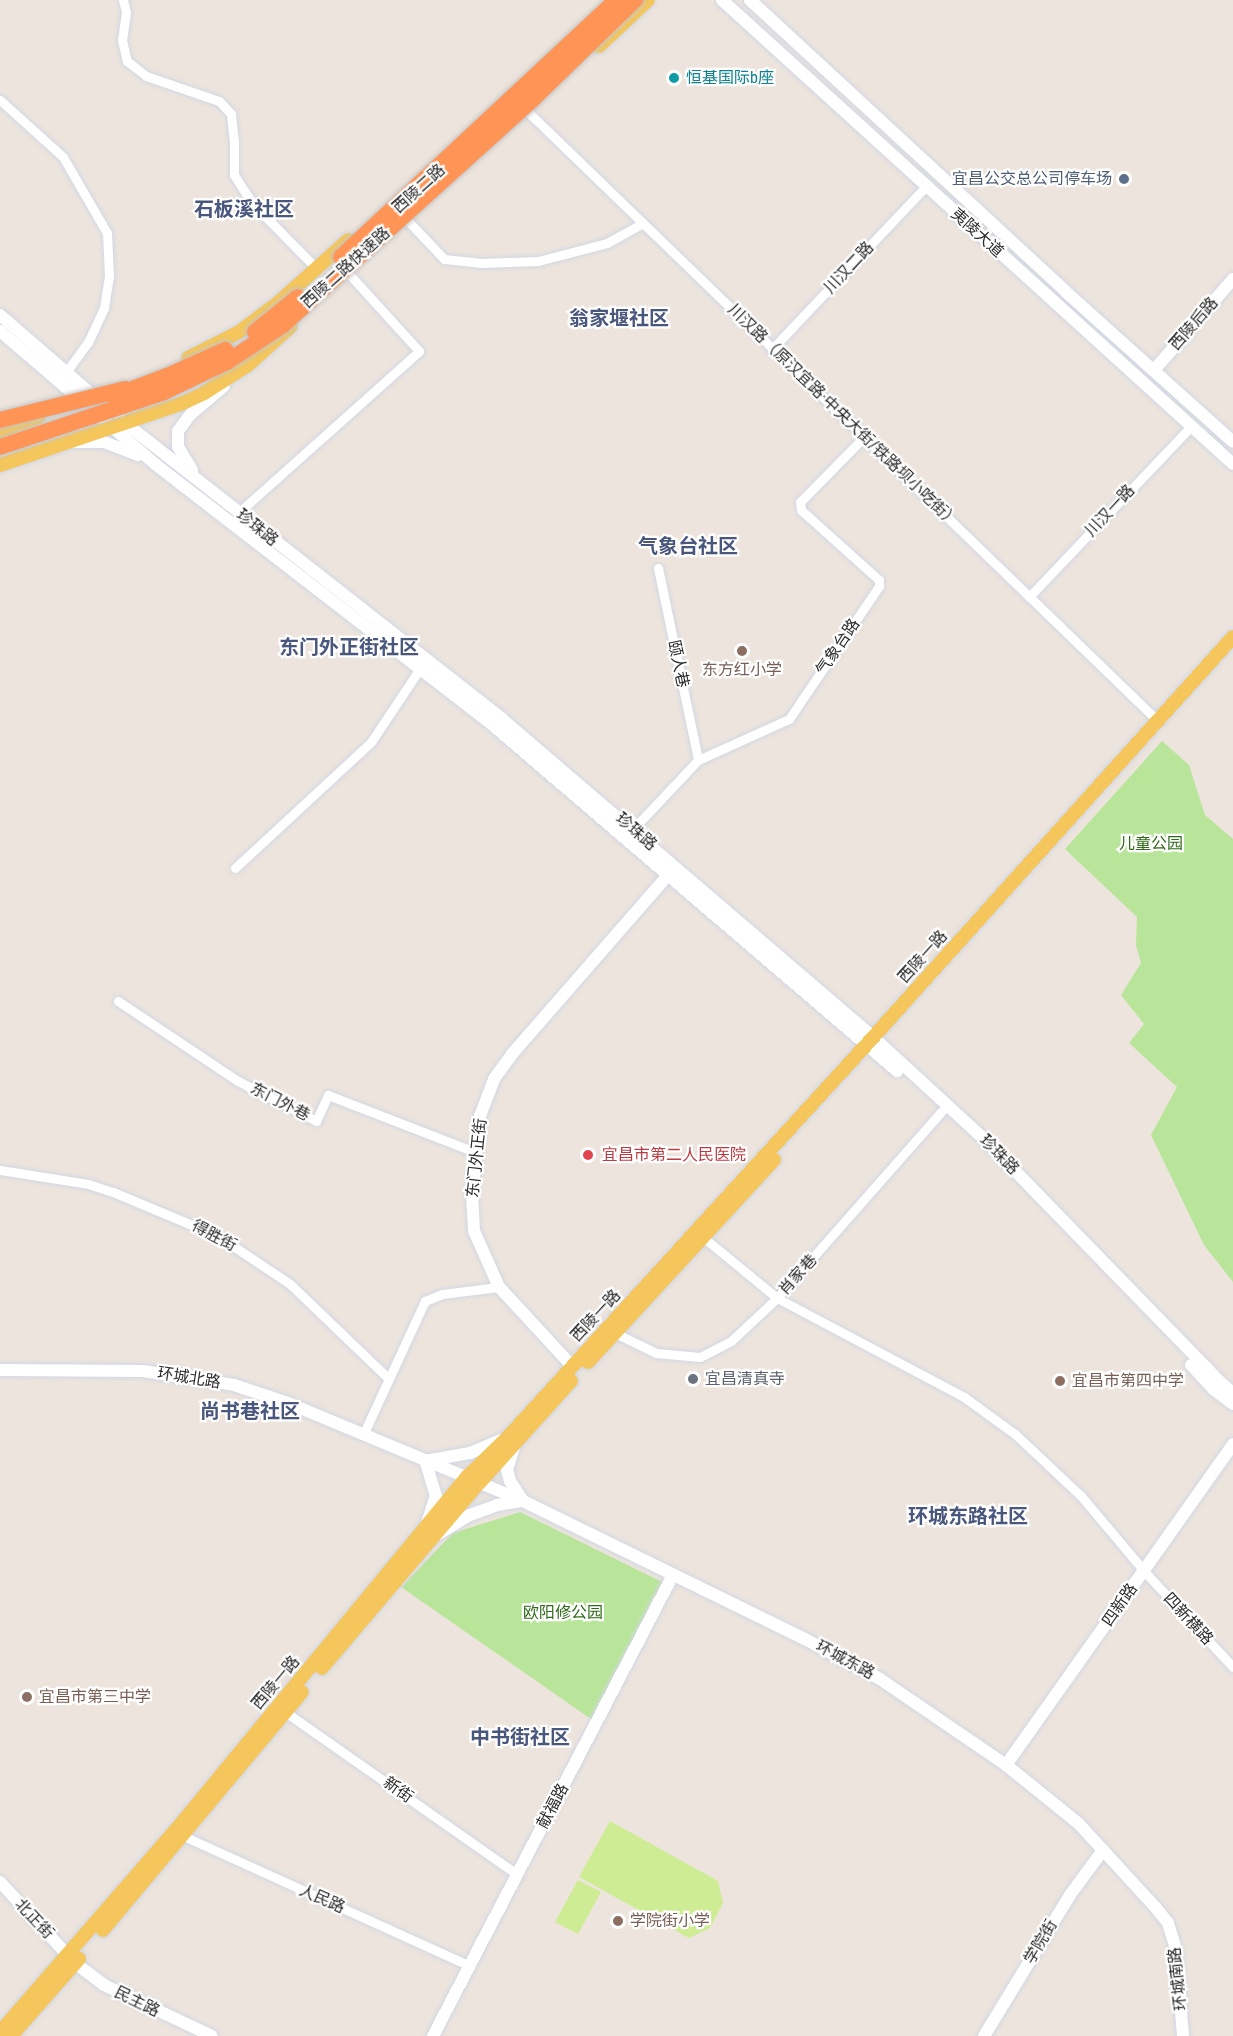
<!DOCTYPE html>
<meta charset="utf-8">
<style>
body{margin:0}
#map{position:relative;width:1233px;height:2036px;overflow:hidden;background:#ede5dd;font-family:"Roboto Condensed","Noto Sans SC",sans-serif}
div>[style]{position:absolute}
.green>*{inset:0;background:#b8e599}
.pitch>*{inset:0;background:#cdec94}
.roads{filter:drop-shadow(0 0 2px #d2d7e4) drop-shadow(0 0 2px #d2d7e4)}
.street>*{height:9px;margin:-4.5px;padding:0 4.5px;transform-origin:4.5px;border-radius:4.5px;background:#fff}
.secondary>*{height:12px;margin:-6px;padding:0 6px;transform-origin:6px;border-radius:6px;background:#fff}
.primary>*{height:14px;margin:-7px;padding:0 7px;transform-origin:7px;border-radius:7px;background:#f4c65c}
.bridges{filter:drop-shadow(0 0 2px #c4c4c4) drop-shadow(0 0 2px #c4c4c4)}
.highway-bridge>*{height:16px;margin:-8px;padding:0 8px;transform-origin:8px;border-radius:8px;background:#ff9457}
.dots>*{width:16px;height:16px;translate:-50% -50%;box-sizing:border-box;border:3px solid #fff;border-radius:50%}
span{translate:-50% -50%;white-space:nowrap;text-align:center;line-height:1.15;-webkit-text-stroke:4.5px #fff;paint-order:stroke}
.culture-label{font-size:16px;color:#0d838f}
.left{translate:0 -50%;text-align:left}
.service-label{font-size:16px;color:#4e5e75}
.right{translate:-100% -50%;text-align:right}
.street-label{font-size:16px;color:#2b2b2b}
.education-label{font-size:16px;color:#785e54}
.park-label{font-size:16px;color:#306b19}
.health-label{font-size:16px;color:#be3a42}
.worship-label{font-size:16px;color:#5b616d}
.quarter-label{font-size:20px;color:#4a577d;font-weight:700}
</style>
<div id="map">
<div class="green">
<i style="clip-path:polygon(1162px 741px,1189px 765px,1205px 815px,1233px 839px,1233px 1282px,1204px 1245px,1151px 1135px,1177px 1087px,1129px 1043px,1144px 1024px,1121px 995px,1141px 963px,1136px 945px,1137px 917px,1065px 849px)"></i>
<i style="clip-path:polygon(520px 1512px,662px 1582px,591px 1719px,401px 1587px,453px 1533px)"></i>
</div>
<div class="pitch">
<i style="clip-path:polygon(610px 1821px,718px 1881px,723px 1903px,710px 1928px,689px 1938px,579px 1877px)"></i>
<i style="clip-path:polygon(578px 1880px,601px 1892px,578px 1934px,555px 1922px)"></i>
</div>
<div class="roads">
<div class="street">
<i style="left:123px;top:0;width:12px;rotate:76deg"></i>
<i style="left:126px;top:12px;width:28px;rotate:98deg"></i>
<i style="left:122px;top:40px;width:22px;rotate:77deg"></i>
<i style="left:127px;top:61px;width:24px;rotate:38deg"></i>
<i style="left:146px;top:76px;width:77px;rotate:18.9deg"></i>
<i style="left:219px;top:101px;width:18px;rotate:47deg"></i>
<i style="left:231px;top:114px;width:27px;rotate:84deg"></i>
<i style="left:234px;top:141px;width:34px;rotate:90deg"></i>
<i style="left:234px;top:175px;width:33px;rotate:57deg"></i>
<i style="left:252px;top:203px;width:91px;rotate:45.4deg"></i>
<i style="left:0;top:100px;width:85px;rotate:42.1deg"></i>
<i style="left:63px;top:157px;width:88px;rotate:59.9deg"></i>
<i style="left:107px;top:233px;width:43px;rotate:87.3deg"></i>
<i style="left:109px;top:276px;width:32px;rotate:99deg"></i>
<i style="left:104px;top:308px;width:38px;rotate:115deg"></i>
<i style="left:88px;top:342px;width:37px;rotate:126deg"></i>
<i style="left:528px;top:112px;width:875px;rotate:44.03deg"></i>
<i style="left:408px;top:221px;width:52px;rotate:46.5deg"></i>
<i style="left:444px;top:259px;width:36px;rotate:6deg"></i>
<i style="left:480px;top:263px;width:58px;rotate:-2deg"></i>
<i style="left:538px;top:261px;width:71px;rotate:-14.6deg"></i>
<i style="left:607px;top:243px;width:41px;rotate:-29.1deg"></i>
<i style="left:772px;top:349px;width:223px;rotate:-46.6deg"></i>
<i style="left:238px;top:513px;width:243px;rotate:-41.8deg"></i>
<i style="left:419px;top:351px;width:104px;rotate:-132.3deg"></i>
<i style="left:658px;top:568px;width:196px;rotate:78.2deg"></i>
<i style="left:1029px;top:597px;width:236px;rotate:-46.5deg"></i>
<i style="left:633px;top:829px;width:95px;rotate:-46.7deg"></i>
<i style="left:698px;top:760px;width:100px;rotate:-24.3deg"></i>
<i style="left:789px;top:719px;width:161px;rotate:-55.9deg"></i>
<i style="left:879px;top:586px;width:6px;rotate:-90deg"></i>
<i style="left:879px;top:580px;width:105px;rotate:-138.1deg"></i>
<i style="left:801px;top:510px;width:8px;rotate:-97deg"></i>
<i style="left:800px;top:502px;width:91px;rotate:-45.4deg"></i>
<i style="left:235px;top:868px;width:185px;rotate:-42.8deg"></i>
<i style="left:371px;top:742px;width:87px;rotate:-56.3deg"></i>
<i style="left:118px;top:1001px;width:144px;rotate:33.7deg"></i>
<i style="left:238px;top:1081px;width:88px;rotate:27.1deg"></i>
<i style="left:316px;top:1121px;width:29px;rotate:-65deg"></i>
<i style="left:328px;top:1095px;width:158px;rotate:21.2deg"></i>
<i style="left:0;top:1170px;width:89px;rotate:9deg"></i>
<i style="left:88px;top:1184px;width:26px;rotate:18deg"></i>
<i style="left:113px;top:1192px;width:114px;rotate:22.7deg"></i>
<i style="left:218px;top:1236px;width:87px;rotate:33.7deg"></i>
<i style="left:290px;top:1284px;width:136px;rotate:43.8deg"></i>
<i style="left:704px;top:1238px;width:94px;rotate:39.4deg"></i>
<i style="left:777px;top:1298px;width:212px;rotate:27.9deg"></i>
<i style="left:964px;top:1397px;width:63px;rotate:36deg"></i>
<i style="left:1015px;top:1434px;width:92px;rotate:43.2deg"></i>
<i style="left:1082px;top:1497px;width:97px;rotate:50deg"></i>
<i style="left:1144px;top:1571px;width:131px;rotate:47.2deg"></i>
<i style="left:615px;top:1333px;width:46px;rotate:26deg"></i>
<i style="left:656px;top:1353px;width:44px;rotate:5.2deg"></i>
<i style="left:700px;top:1357px;width:35px;rotate:-27deg"></i>
<i style="left:731px;top:1341px;width:63px;rotate:-43.1deg"></i>
<i style="left:777px;top:1298px;width:249px;rotate:-48.6deg"></i>
<i style="left:363px;top:1435px;width:148px;rotate:-65.2deg"></i>
<i style="left:425px;top:1301px;width:18px;rotate:-22deg"></i>
<i style="left:442px;top:1294px;width:57px;rotate:-7deg"></i>
<i style="left:281px;top:1709px;width:288px;rotate:35deg"></i>
<i style="left:179px;top:1834px;width:320px;rotate:24.4deg"></i>
</div>
<div class="secondary">
<i style="left:722px;top:0;width:690px;rotate:42.24deg"></i>
<i style="left:750px;top:0;width:430px;rotate:42.7deg"></i>
<i style="left:1066px;top:292px;width:224px;rotate:41.9deg"></i>
<i style="left:0;top:315px;width:130px;rotate:40.9deg"></i>
<i style="left:0;top:331px;width:204px;rotate:40.6deg"></i>
<i style="left:155px;top:464px;width:431px;rotate:37.7deg"></i>
<i style="left:496px;top:728px;width:528px;rotate:40.54deg"></i>
<i style="left:1155px;top:369px;width:119px;rotate:-49.1deg"></i>
<i style="left:120px;top:419px;width:486px;rotate:38.1deg"></i>
<i style="left:502px;top:719px;width:489px;rotate:40.6deg"></i>
<i style="left:873px;top:1037px;width:151px;rotate:42.6deg"></i>
<i style="left:984px;top:1139px;width:337px;rotate:45.8deg"></i>
<i style="left:1219px;top:1381px;width:18px;rotate:41deg"></i>
<i style="left:74px;top:442px;width:30px"></i>
<i style="left:104px;top:442px;width:36px;rotate:21deg"></i>
<i style="left:192px;top:470px;width:27px;rotate:-121deg"></i>
<i style="left:178px;top:447px;width:16px;rotate:-90deg"></i>
<i style="left:178px;top:431px;width:21px;rotate:-53deg"></i>
<i style="left:191px;top:414px;width:43px;rotate:-40.3deg"></i>
<i style="left:1191px;top:1365px;width:33px;rotate:47deg"></i>
<i style="left:1213px;top:1389px;width:25px;rotate:37deg"></i>
<i style="left:572px;top:1366px;width:108px;rotate:-132.7deg"></i>
<i style="left:499px;top:1287px;width:61px;rotate:-114.1deg"></i>
<i style="left:474px;top:1231px;width:35px;rotate:-93deg"></i>
<i style="left:472px;top:1196px;width:80px;rotate:-84.3deg"></i>
<i style="left:480px;top:1116px;width:40px;rotate:-69deg"></i>
<i style="left:494px;top:1079px;width:31px;rotate:-54deg"></i>
<i style="left:512px;top:1054px;width:237px;rotate:-48.9deg"></i>
<i style="left:0;top:1370px;width:143px;rotate:0.4deg"></i>
<i style="left:143px;top:1371px;width:92px;rotate:8.7deg"></i>
<i style="left:234px;top:1385px;width:57px;rotate:18.4deg"></i>
<i style="left:288px;top:1403px;width:255px;rotate:22.6deg"></i>
<i style="left:523px;top:1501px;width:312px;rotate:26.1deg"></i>
<i style="left:803px;top:1638px;width:87px;rotate:28deg"></i>
<i style="left:880px;top:1679px;width:153px;rotate:34.3deg"></i>
<i style="left:1006px;top:1765px;width:94px;rotate:38.9deg"></i>
<i style="left:1079px;top:1824px;width:114px;rotate:47.5deg"></i>
<i style="left:1156px;top:1908px;width:19px;rotate:51deg"></i>
<i style="left:1168px;top:1923px;width:27px;rotate:73deg"></i>
<i style="left:1176px;top:1949px;width:87px;rotate:85.4deg"></i>
<i style="left:426px;top:1526px;width:32px;rotate:-72deg"></i>
<i style="left:436px;top:1496px;width:37px;rotate:-107deg"></i>
<i style="left:425px;top:1461px;width:46px;rotate:-10.1deg"></i>
<i style="left:470px;top:1453px;width:34px;rotate:-23deg"></i>
<i style="left:438px;top:1534px;width:37px;rotate:-31deg"></i>
<i style="left:470px;top:1515px;width:29px;rotate:-20deg"></i>
<i style="left:497px;top:1505px;width:26px;rotate:-9deg"></i>
<i style="left:523px;top:1501px;width:24px;rotate:-123deg"></i>
<i style="left:510px;top:1481px;width:11px;rotate:-105deg"></i>
<i style="left:507px;top:1470px;width:27px;rotate:-73deg"></i>
<i style="left:1006px;top:1765px;width:393px;rotate:-54.7deg"></i>
<i style="left:0;top:1882px;width:110px;rotate:47.2deg"></i>
<i style="left:75px;top:1963px;width:36px;rotate:37deg"></i>
<i style="left:104px;top:1985px;width:119px;rotate:25.3deg"></i>
<i style="left:433px;top:2036px;width:520px;rotate:-62.5deg"></i>
<i style="left:984px;top:2036px;width:165px;rotate:-58.6deg"></i>
<i style="left:1070px;top:1895px;width:56px;rotate:-53.7deg"></i>
</div>
<div class="primary">
<i style="left:599px;top:46px;width:67px;rotate:-43.2deg"></i>
<i style="left:188px;top:358px;width:57px;rotate:-27deg"></i>
<i style="left:239px;top:332px;width:50px;rotate:-36.9deg"></i>
<i style="left:279px;top:302px;width:93px;rotate:-41.9deg"></i>
<i style="left:0;top:431px;width:41px;rotate:-19.7deg"></i>
<i style="left:0;top:465px;width:193px;rotate:-18.7deg"></i>
<i style="left:183px;top:403px;width:23px;rotate:-25deg"></i>
<i style="left:204px;top:393px;width:52px;rotate:-32.5deg"></i>
<i style="left:248px;top:365px;width:57px;rotate:-42.1deg"></i>
<i style="left:588px;top:1362px;width:275px;rotate:-47.4deg"></i>
<i style="left:322px;top:1668px;width:244px;rotate:-49.7deg"></i>
<i style="left:480px;top:1482px;width:136px;rotate:-48deg"></i>
<i style="left:103px;top:1930px;width:310px;rotate:-50.1deg"></i>
<i style="left:0;top:2032px;width:267px;rotate:-49deg"></i>
<i style="left:175px;top:1831px;width:460px;rotate:-50.5deg"></i>
<i style="left:468px;top:1476px;width:56px;rotate:-44.3deg"></i>
<i style="left:508px;top:1437px;width:532px;rotate:-47.59deg"></i>
<i style="left:867px;top:1044px;width:547px;rotate:-48.04deg"></i>
<i style="left:11px;top:2036px;width:103px;rotate:-48.6deg"></i>
</div>
</div>
<div class="bridges">
<div class="highway-bridge">
<i style="left:341px;top:257px;width:377px;rotate:-43deg"></i>
<i style="left:255px;top:332px;width:55px;rotate:-39.1deg"></i>
<i style="left:114px;top:396px;width:57px;rotate:-20.7deg"></i>
<i style="left:167px;top:376px;width:64px;rotate:-24.1deg"></i>
<i style="left:0;top:420px;width:129px;rotate:-13.9deg"></i>
<i style="left:0;top:447px;width:173px;rotate:-18.5deg"></i>
<i style="left:164px;top:392px;width:70px;rotate:-25.5deg"></i>
<i style="left:227px;top:362px;width:67px;rotate:-33.5deg"></i>
<i style="left:283px;top:325px;width:336px;rotate:-42.1deg"></i>
<i style="left:532px;top:100px;width:144px;rotate:-44.2deg"></i>
</div>
</div>
<div class="dots">
<i style="left:674px;top:78px;background:#0f9aa8"></i>
<i style="left:1124px;top:179px;background:#5c6f8a"></i>
<i style="left:742px;top:651px;background:#8d6e63"></i>
<i style="left:588px;top:1155px;background:#e0444e"></i>
<i style="left:693px;top:1379px;background:#6b7280"></i>
<i style="left:1060px;top:1381px;background:#8d6e63"></i>
<i style="left:27px;top:1697px;background:#8d6e63"></i>
<i style="left:618px;top:1921px;background:#8d6e63"></i>
</div>
<div class="culture-label">
<span class="left" style="left:686px;top:78px">恒基国际b座</span>
</div>
<div class="service-label">
<span class="right" style="left:1112px;top:179px">宜昌公交总公司停车场</span>
</div>
<div class="street-label">
<span style="left:419px;top:189px;rotate:-42deg">西陵二路</span>
<span style="left:977px;top:233px;rotate:42deg">夷陵大道</span>
<span style="left:346px;top:268px;rotate:-42deg">西陵二路快速路</span>
<span style="left:849px;top:268px;rotate:-47deg">川汉二路</span>
<span style="left:1194px;top:324px;rotate:-49deg">西陵后路</span>
<span style="left:843px;top:416px;rotate:44deg">川汉路（原汉宜路·中央大街/铁路坝小吃街）</span>
<span style="left:1110px;top:511px;rotate:-47deg">川汉一路</span>
<span style="left:257px;top:528px;rotate:38deg">珍珠路</span>
<span style="left:838px;top:647px;rotate:-56deg">气象台路</span>
<span style="left:678px;top:664px;rotate:78deg">颐人巷</span>
<span style="left:636px;top:832px;rotate:40deg">珍珠路</span>
<span style="left:923px;top:957px;rotate:-48deg">西陵一路</span>
<span style="left:280px;top:1102px;rotate:27deg">东门外巷</span>
<span style="left:999px;top:1155px;rotate:45deg">珍珠路</span>
<span style="left:477px;top:1158px;rotate:-84deg">东门外正街</span>
<span style="left:214px;top:1236px;rotate:28deg">得胜街</span>
<span style="left:798px;top:1275px;rotate:-48deg">肖家巷</span>
<span style="left:596px;top:1316px;rotate:-47deg">西陵一路</span>
<span style="left:189px;top:1378px;rotate:9deg">环城北路</span>
<span style="left:1120px;top:1605px;rotate:-55deg">四新路</span>
<span style="left:1188px;top:1619px;rotate:47deg">四新横路</span>
<span style="left:845px;top:1660px;rotate:28deg">环城东路</span>
<span style="left:276px;top:1683px;rotate:-50deg">西陵一路</span>
<span style="left:398px;top:1790px;rotate:35deg">新街</span>
<span style="left:553px;top:1806px;rotate:-62deg">献福路</span>
<span style="left:322px;top:1899px;rotate:24deg">人民路</span>
<span style="left:34px;top:1919px;rotate:47deg">北正街</span>
<span style="left:1041px;top:1942px;rotate:-59deg">学院街</span>
<span style="left:1178px;top:1979px;rotate:-96deg">环城南路</span>
<span style="left:137px;top:2002px;rotate:26deg">民主路</span>
</div>
<div class="education-label">
<span style="left:742px;top:670px">东方红小学</span>
<span class="left" style="left:1072px;top:1381px">宜昌市第四中学</span>
<span class="left" style="left:39px;top:1697px">宜昌市第三中学</span>
<span class="left" style="left:630px;top:1921px">学院街小学</span>
</div>
<div class="park-label">
<span style="left:1151px;top:844px">儿童公园</span>
<span style="left:563px;top:1613px">欧阳修公园</span>
</div>
<div class="health-label">
<span class="left" style="left:602px;top:1155px">宜昌市第二人民医院</span>
</div>
<div class="worship-label">
<span class="left" style="left:705px;top:1379px">宜昌清真寺</span>
</div>
<div class="quarter-label">
<span style="left:244px;top:209px">石板溪社区</span>
<span style="left:619px;top:318px">翁家堰社区</span>
<span style="left:688px;top:546px">气象台社区</span>
<span style="left:349px;top:647px">东门外正街社区</span>
<span style="left:250px;top:1411px">尚书巷社区</span>
<span style="left:968px;top:1516px">环城东路社区</span>
<span style="left:520px;top:1737px">中书街社区</span>
</div>
</div>
